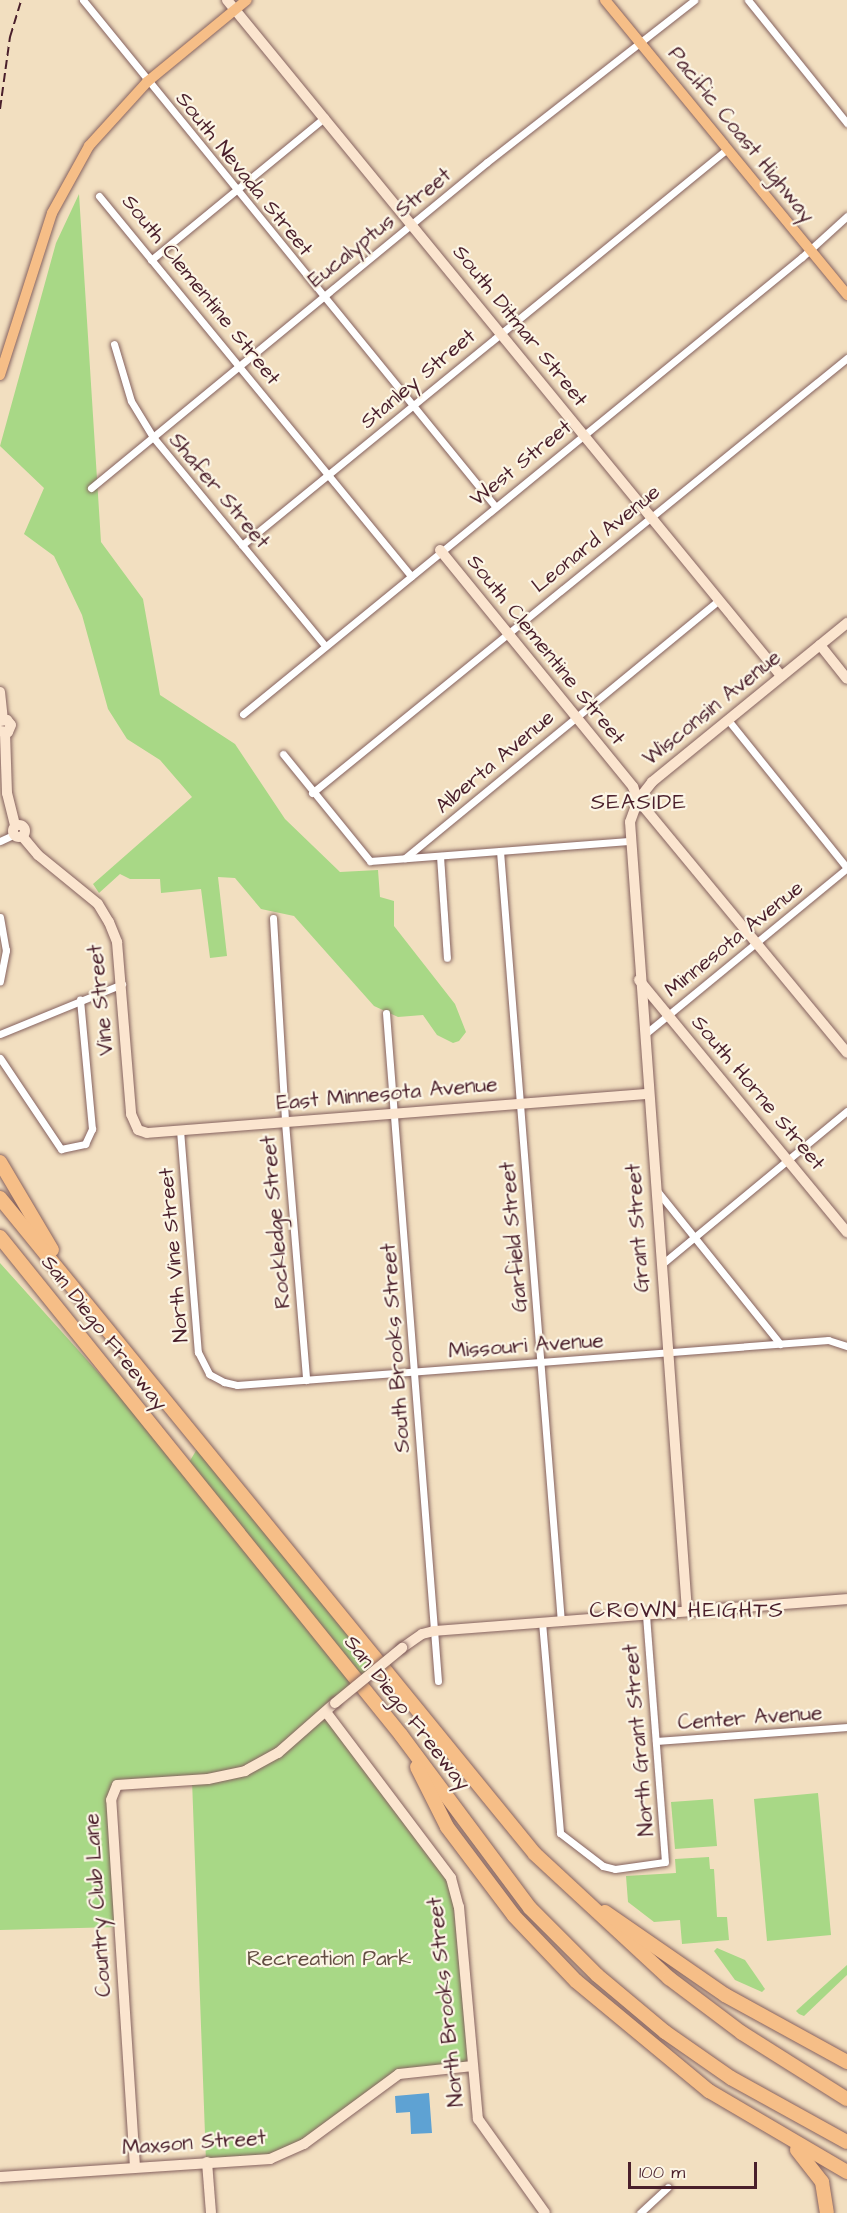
<!DOCTYPE html>
<style>
body{margin:0}
#map{position:relative;width:847px;height:2213px;overflow:hidden;background:#f2dfc0;font-family:"Architects Daughter",sans-serif}
div>[style]{position:absolute}
.green>*{inset:0;background:#a8d886}
.water>*{inset:0;background:#5ea2d3}
.roads{filter:drop-shadow(0 0 2px #85625f) drop-shadow(0 0 2px #85625f)}
.street>*{height:7px;margin:-3.5px;padding:0 3.5px;transform-origin:3.5px;border-radius:3.5px;background:#fff}
.secondary>*{height:10px;margin:-5px;padding:0 5px;transform-origin:5px;border-radius:5px;background:#fbe5cf}
.secondary>.ring{margin:-5px;padding:0;box-sizing:content-box;background:none;border:10px solid #fbe5cf;border-radius:50%}
.primary>*{height:10px;margin:-5px;padding:0 5px;transform-origin:5px;border-radius:5px;background:#f6be87}
.highway>*{height:14px;margin:-7px;padding:0 7px;transform-origin:7px;border-radius:7px;background:#f6be87}
.rail>*{height:2px;margin-top:-1px;transform-origin:0;background:repeating-linear-gradient(90deg,#4a1f2b 0 9px,transparent 0 13.5px)}
.bridges{filter:drop-shadow(0 0 2px #85625f) drop-shadow(0 0 2px #85625f)}
.secondary-bridge>*{height:10px;margin:-5px;padding:0 5px;transform-origin:5px;border-radius:5px;background:#fbe5cf}
span{translate:-50% -50%;white-space:nowrap;text-align:center;line-height:1.15;-webkit-text-stroke:4.5px #fcf5e5;paint-order:stroke}
.street-label{font-size:21px;color:#4a1f2b}
.park-label{font-size:21px;color:#624d42}
.neighbourhood-label{font-size:22px;color:#4a1f2b;letter-spacing:1.5px}
.scale{position:absolute;left:628px;top:2162px;width:129px;height:27px;box-sizing:border-box;border:3px solid #4a1f2b;border-top:0;padding-left:8px;font-size:18px;line-height:21px;white-space:nowrap;color:#4a1f2b;-webkit-text-stroke:4px #fcf5e5;paint-order:stroke}
</style>
<div id="map">
<div class="green">
<i style="clip-path:polygon(79px 194px,101px 542px,143px 599px,160px 695px,235px 744px,285px 819px,340px 872px,378px 870px,380px 897px,394px 901px,394px 926px,455px 1004px,466px 1032px,459px 1041px,453px 1043px,437px 1035px,423px 1015px,398px 1017px,374px 1006px,294px 916px,261px 909px,235px 878px,218px 877px,227px 956px,210px 958px,201px 889px,161px 893px,160px 879px,130px 879px,120px 874px,99px 893px,93px 884px,192px 797px,160px 760px,127px 739px,108px 709px,82px 615px,54px 556px,24px 534px,44px 488px,0 446px,56px 243px)"></i>
<i style="clip-path:polygon(0 1263px,185px 1469px,203px 1439px,382px 1662px,335px 1700px,331px 1715px,452px 1888px,469px 2066px,391px 2075px,299px 2144px,276px 2155px,206px 2162px,192px 1780px,116px 1789px,118px 1927px,0 1930px)"></i>
<i style="clip-path:polygon(818px 1793px,831px 1935px,767px 1941px,754px 1799px)"></i>
<i style="clip-path:polygon(713px 1799px,717px 1846px,675px 1849px,671px 1802px)"></i>
<i style="clip-path:polygon(709px 1857px,710px 1869px,714px 1869px,717px 1917px,727px 1917px,729px 1940px,682px 1944px,680px 1920px,654px 1922px,628px 1902px,626px 1876px,676px 1873px,675px 1859px)"></i>
<i style="clip-path:polygon(717px 1948px,745px 1960px,765px 1989px,762px 1992px,735px 1980px,714px 1951px)"></i>
<i style="clip-path:polygon(847px 1965px,847px 1975px,804px 2016px,799px 2014px,796px 2011px)"></i>
</div>
<div class="water">
<i style="clip-path:polygon(429px 2093px,432px 2133px,411px 2134px,410px 2112px,396px 2113px,395px 2096px)"></i>
</div>
<div class="roads">
<div class="street">
<i style="left:83px;top:0;width:653px;rotate:50.85deg"></i>
<i style="left:748px;top:0;width:158px;rotate:51.2deg"></i>
<i style="left:99px;top:196px;width:492px;rotate:50.6deg"></i>
<i style="left:151px;top:260px;width:225px;rotate:-39.4deg"></i>
<i style="left:114px;top:344px;width:59px;rotate:73.4deg"></i>
<i style="left:131px;top:401px;width:42px;rotate:58.6deg"></i>
<i style="left:153px;top:437px;width:271px;rotate:50.5deg"></i>
<i style="left:91px;top:488px;width:513px;rotate:-39.46deg"></i>
<i style="left:487px;top:162px;width:263px;rotate:-38deg"></i>
<i style="left:242px;top:545px;width:626px;rotate:-39.23deg"></i>
<i style="left:243px;top:714px;width:722px;rotate:-39.27deg"></i>
<i style="left:802px;top:257px;width:61px;rotate:-42.3deg"></i>
<i style="left:728px;top:720px;width:190px;rotate:51.2deg"></i>
<i style="left:283px;top:754px;width:138px;rotate:50.9deg"></i>
<i style="left:370px;top:861px;width:259px;rotate:-4.4deg"></i>
<i style="left:312px;top:793px;width:690px;rotate:-39.11deg"></i>
<i style="left:0;top:841px;width:14px;rotate:-25deg"></i>
<i style="left:500px;top:851px;width:773px;rotate:85.48deg"></i>
<i style="left:440px;top:856px;width:102px;rotate:86.1deg"></i>
<i style="left:405px;top:858px;width:406px;rotate:-39.4deg"></i>
<i style="left:0;top:917px;width:34px;rotate:80deg"></i>
<i style="left:6px;top:950px;width:32px;rotate:101deg"></i>
<i style="left:273px;top:918px;width:204px;rotate:86.6deg"></i>
<i style="left:285px;top:1122px;width:259px;rotate:85.3deg"></i>
<i style="left:386px;top:1013px;width:670px;rotate:85.55deg"></i>
<i style="left:0;top:1034px;width:132px;rotate:-22.3deg"></i>
<i style="left:645px;top:1034px;width:261px;rotate:-39.4deg"></i>
<i style="left:0;top:1058px;width:110px;rotate:56.2deg"></i>
<i style="left:61px;top:1149px;width:25px;rotate:-12deg"></i>
<i style="left:85px;top:1144px;width:17px;rotate:-65deg"></i>
<i style="left:92px;top:1129px;width:130px;rotate:-95.3deg"></i>
<i style="left:180px;top:1130px;width:223px;rotate:85.4deg"></i>
<i style="left:198px;top:1352px;width:25px;rotate:63deg"></i>
<i style="left:209px;top:1374px;width:17px;rotate:28deg"></i>
<i style="left:224px;top:1382px;width:13px;rotate:13deg"></i>
<i style="left:237px;top:1385px;width:593px;rotate:-4.35deg"></i>
<i style="left:828px;top:1340px;width:20px;rotate:18deg"></i>
<i style="left:658px;top:1192px;width:195px;rotate:51.2deg"></i>
<i style="left:662px;top:1264px;width:240px;rotate:-39.6deg"></i>
<i style="left:542px;top:1622px;width:212px;rotate:85.1deg"></i>
<i style="left:560px;top:1833px;width:54px;rotate:37.5deg"></i>
<i style="left:603px;top:1866px;width:12px;rotate:14deg"></i>
<i style="left:615px;top:1869px;width:50px;rotate:-8deg"></i>
<i style="left:665px;top:1862px;width:248px;rotate:-94.4deg"></i>
<i style="left:656px;top:1741px;width:192px;rotate:-4.2deg"></i>
<i style="left:640px;top:2213px;width:38px;rotate:-43deg"></i>
</div>
<div class="secondary">
<i style="left:227px;top:0;width:874px;rotate:50.66deg"></i>
<i style="left:440px;top:550px;width:306px;rotate:50.8deg"></i>
<i style="left:633px;top:787px;width:14px;rotate:69deg"></i>
<i style="left:638px;top:800px;width:328px;rotate:50.4deg"></i>
<i style="left:820px;top:645px;width:43px;rotate:51.5deg"></i>
<i style="left:0;top:692px;width:27px;rotate:84deg"></i>
<i style="left:0;top:721px;width:7px;rotate:-8deg"></i>
<i style="left:7px;top:720px;width:6px;rotate:51deg"></i>
<i style="left:11px;top:725px;width:8px;rotate:113deg"></i>
<i style="left:8px;top:732px;width:8px;rotate:-173deg"></i>
<i style="left:5px;top:733px;width:60px;rotate:88.1deg"></i>
<i style="left:7px;top:793px;width:33px;rotate:76deg"></i>
<i class="ring" style="left:13px;top:825px;width:2px;height:2px"></i>
<i style="left:22px;top:836px;width:25px;rotate:50deg"></i>
<i style="left:38px;top:855px;width:77px;rotate:39.2deg"></i>
<i style="left:98px;top:904px;width:21px;rotate:59deg"></i>
<i style="left:109px;top:922px;width:22px;rotate:68deg"></i>
<i style="left:117px;top:942px;width:173px;rotate:85.3deg"></i>
<i style="left:131px;top:1114px;width:17px;rotate:66deg"></i>
<i style="left:138px;top:1130px;width:9px;rotate:18deg"></i>
<i style="left:147px;top:1133px;width:502px;rotate:-4.46deg"></i>
<i style="left:639px;top:980px;width:327px;rotate:50.5deg"></i>
<i style="left:687px;top:1611px;width:791px;rotate:-94.13deg"></i>
<i style="left:630px;top:822px;width:23px;rotate:-70deg"></i>
<i style="left:638px;top:800px;width:23px;rotate:-52deg"></i>
<i style="left:652px;top:782px;width:252px;rotate:-39.2deg"></i>
<i style="left:402px;top:1648px;width:24px;rotate:-35deg"></i>
<i style="left:422px;top:1634px;width:12px;rotate:-14deg"></i>
<i style="left:434px;top:1631px;width:414px;rotate:-4.4deg"></i>
<i style="left:326px;top:1712px;width:208px;rotate:53deg"></i>
<i style="left:451px;top:1878px;width:30px;rotate:75deg"></i>
<i style="left:459px;top:1907px;width:213px;rotate:84.9deg"></i>
<i style="left:478px;top:2119px;width:115px;rotate:54.5deg"></i>
<i style="left:207px;top:2162px;width:51px;rotate:85.5deg"></i>
<i style="left:135px;top:2167px;width:368px;rotate:-93.7deg"></i>
<i style="left:111px;top:1800px;width:16px;rotate:-68deg"></i>
<i style="left:117px;top:1785px;width:91px;rotate:-3.8deg"></i>
<i style="left:208px;top:1779px;width:38px;rotate:-12deg"></i>
<i style="left:245px;top:1771px;width:38px;rotate:-29deg"></i>
<i style="left:278px;top:1753px;width:76px;rotate:-41.3deg"></i>
<i style="left:0;top:2177px;width:271px;rotate:-3.8deg"></i>
<i style="left:270px;top:2159px;width:37px;rotate:-24deg"></i>
<i style="left:304px;top:2144px;width:118px;rotate:-36.4deg"></i>
<i style="left:399px;top:2074px;width:74px;rotate:-6.2deg"></i>
</div>
<div class="primary">
<i style="left:605px;top:0;width:382px;rotate:50.6deg"></i>
<i style="left:0;top:375px;width:170px;rotate:-72.2deg"></i>
<i style="left:52px;top:213px;width:77px;rotate:-61.1deg"></i>
<i style="left:89px;top:146px;width:86px;rotate:-47.8deg"></i>
<i style="left:147px;top:82px;width:129px;rotate:-39.4deg"></i>
</div>
<div class="highway">
<i style="left:0;top:1162px;width:102px;rotate:59.4deg"></i>
<i style="left:0;top:1198px;width:846px;rotate:50.8deg"></i>
<i style="left:535px;top:1854px;width:183px;rotate:42.8deg"></i>
<i style="left:669px;top:1978px;width:91px;rotate:37deg"></i>
<i style="left:742px;top:2033px;width:124px;rotate:32.2deg"></i>
<i style="left:0;top:1237px;width:639px;rotate:51.16deg"></i>
<i style="left:401px;top:1735px;width:216px;rotate:53.3deg"></i>
<i style="left:530px;top:1908px;width:95px;rotate:45deg"></i>
<i style="left:597px;top:1975px;width:89px;rotate:40deg"></i>
<i style="left:665px;top:2032px;width:80px;rotate:34.9deg"></i>
<i style="left:731px;top:2078px;width:132px;rotate:28.9deg"></i>
<i style="left:417px;top:1767px;width:67px;rotate:63.4deg"></i>
<i style="left:447px;top:1827px;width:111px;rotate:53deg"></i>
<i style="left:514px;top:1916px;width:90px;rotate:46.4deg"></i>
<i style="left:576px;top:1981px;width:173px;rotate:39.6deg"></i>
<i style="left:709px;top:2091px;width:160px;rotate:30.4deg"></i>
<i style="left:605px;top:1912px;width:146px;rotate:34.7deg"></i>
<i style="left:725px;top:1995px;width:139px;rotate:28.8deg"></i>
<i style="left:797px;top:2150px;width:41px;rotate:52deg"></i>
<i style="left:822px;top:2182px;width:31px;rotate:81deg"></i>
</div>
</div>
<div class="rail">
<i style="left:0;top:109px;width:73px;rotate:-82.1deg"></i>
<i style="left:10px;top:37px;width:39px;rotate:-73deg"></i>
</div>
<div class="bridges">
<div class="secondary-bridge">
<i style="left:335px;top:1703px;width:87px;rotate:-39.4deg"></i>
</div>
</div>
<div class="street-label">
<span style="left:741px;top:135px;rotate:51deg">Pacific Coast Highway</span>
<span style="left:244px;top:174px;rotate:51deg">South Nevada Street</span>
<span style="left:380px;top:228px;rotate:-39deg">Eucalyptus Street</span>
<span style="left:201px;top:290px;rotate:51deg">South Clementine Street</span>
<span style="left:520px;top:326px;rotate:51deg">South Ditmar Street</span>
<span style="left:418px;top:379px;rotate:-40deg">Stanley Street</span>
<span style="left:521px;top:463px;rotate:-39deg">West Street</span>
<span style="left:219px;top:491px;rotate:50deg">Shafer Street</span>
<span style="left:596px;top:539px;rotate:-39deg">Leonard Avenue</span>
<span style="left:546px;top:650px;rotate:51deg">South Clementine Street</span>
<span style="left:712px;top:708px;rotate:-39deg">Wisconsin Avenue</span>
<span style="left:495px;top:762px;rotate:-40deg">Alberta Avenue</span>
<span style="left:734px;top:939px;rotate:-39deg">Minnesota Avenue</span>
<span style="left:101px;top:1000px;rotate:-96deg">Vine Street</span>
<span style="left:758px;top:1093px;rotate:50deg">South Horne Street</span>
<span style="left:387px;top:1094px;rotate:-5deg">East Minnesota Avenue</span>
<span style="left:276px;top:1222px;rotate:-95deg">Rockledge Street</span>
<span style="left:638px;top:1228px;rotate:-94deg">Grant Street</span>
<span style="left:514px;top:1237px;rotate:-95deg">Garfield Street</span>
<span style="left:174px;top:1255px;rotate:-95deg">North Vine Street</span>
<span style="left:104px;top:1333px;rotate:52deg">San Diego Freeway</span>
<span style="left:526px;top:1346px;rotate:-4deg">Missouri Avenue</span>
<span style="left:396px;top:1348px;rotate:-94deg">South Brooks Street</span>
<span style="left:407px;top:1713px;rotate:52deg">San Diego Freeway</span>
<span style="left:750px;top:1718px;rotate:-4deg">Center Avenue</span>
<span style="left:639px;top:1740px;rotate:-95deg">North Grant Street</span>
<span style="left:98px;top:1905px;rotate:-94deg">Country Club Lane</span>
<span style="left:446px;top:2002px;rotate:-96deg">North Brooks Street</span>
<span style="left:194px;top:2143px;rotate:-4deg">Maxson Street</span>
</div>
<div class="park-label">
<span style="left:329px;top:1959px">Recreation Park</span>
</div>
<div class="neighbourhood-label">
<span style="left:639px;top:803px">SEASIDE</span>
<span style="left:687px;top:1611px">CROWN HEIGHTS</span>
</div>
<div class="scale">100 m</div>
</div>
